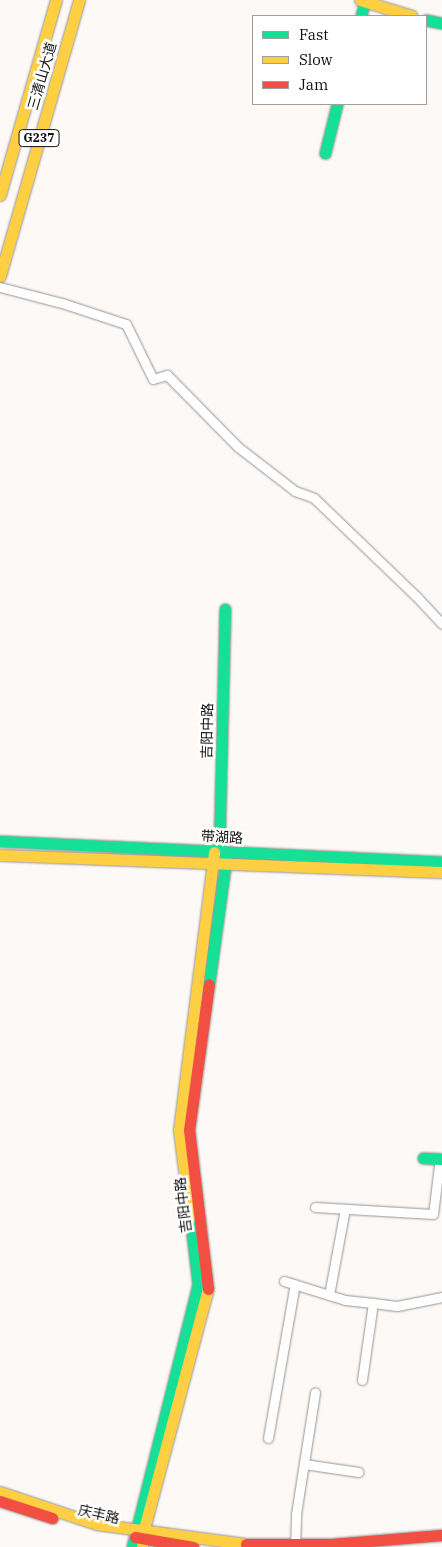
<!DOCTYPE html>
<meta charset="utf-8">
<style>
body{margin:0}
#map{position:relative;width:442px;height:1547px;overflow:hidden;background:#fcf9f6;font-family:"IBM Plex Serif","Noto Sans SC",serif}
div>[style]{position:absolute}
.roads{filter:drop-shadow(0 0 1px #969594) drop-shadow(0 0 1px #969594)}
.street>*{height:9px;margin:-4.5px;padding:0 4.5px;transform-origin:4.5px;border-radius:4.5px;background:#fffefe}
.fast>*{height:11px;margin:-5.5px;padding:0 5.5px;transform-origin:5.5px;border-radius:5.5px;background:#16e098}
.slow>*{height:11px;margin:-5.5px;padding:0 5.5px;transform-origin:5.5px;border-radius:5.5px;background:#ffcf43}
.jam>*{height:11px;margin:-5.5px;padding:0 5.5px;transform-origin:5.5px;border-radius:5.5px;background:#f24e42}
span{translate:-50% -50%;white-space:nowrap;text-align:center;line-height:1.15;-webkit-text-stroke:5px #fff;paint-order:stroke}
.shield-label span{padding:1px 4px;background:#fff;border:1px solid;border-radius:4px;-webkit-text-stroke-width:0}
.shield-label{font-size:12px;color:#101010;font-weight:700}
.street-label{font-size:14px;color:#101010}
.legend{position:absolute;left:252px;top:15px;width:175px;height:90px;box-sizing:border-box;background:#fff;border:1px solid #9f9f9f;margin:0;padding:6px 9px;list-style:none;font-size:15px;color:#101010}
.legend li{display:flex;align-items:center;gap:10px;height:25px}
.legend b{width:25px;border:1px solid #9f9f9f}
</style>
<div id="map">
<div class="roads">
<div class="street">
<i style="left:0;top:287px;width:64px;rotate:14.5deg"></i>
<i style="left:62px;top:303px;width:67px;rotate:18.2deg"></i>
<i style="left:126px;top:324px;width:61px;rotate:63.9deg"></i>
<i style="left:153px;top:379px;width:15px;rotate:-16deg"></i>
<i style="left:167px;top:375px;width:101px;rotate:45.4deg"></i>
<i style="left:238px;top:447px;width:72px;rotate:37.7deg"></i>
<i style="left:295px;top:491px;width:20px;rotate:20deg"></i>
<i style="left:314px;top:498px;width:141px;rotate:43.9deg"></i>
<i style="left:416px;top:596px;width:38px;rotate:47deg"></i>
<i style="left:315px;top:1207px;width:118px;rotate:3.4deg"></i>
<i style="left:433px;top:1214px;width:56px;rotate:-82.9deg"></i>
<i style="left:284px;top:1281px;width:64px;rotate:17.3deg"></i>
<i style="left:345px;top:1300px;width:28px;rotate:6deg"></i>
<i style="left:373px;top:1303px;width:24px;rotate:7deg"></i>
<i style="left:397px;top:1306px;width:46px;rotate:-11.3deg"></i>
<i style="left:329px;top:1295px;width:87px;rotate:-79.5deg"></i>
<i style="left:362px;top:1380px;width:78px;rotate:-81.9deg"></i>
<i style="left:268px;top:1438px;width:156px;rotate:-80.1deg"></i>
<i style="left:304px;top:1464px;width:55px;rotate:8.4deg"></i>
<i style="left:295px;top:1547px;width:33px;rotate:-88deg"></i>
<i style="left:296px;top:1514px;width:123px;rotate:-81.1deg"></i>
</div>
<div class="fast">
<i style="left:361px;top:16px;width:16px;rotate:-76deg"></i>
<i style="left:426px;top:20px;width:16px;rotate:11deg"></i>
<i style="left:325px;top:153px;width:50px;rotate:-76.2deg"></i>
<i style="left:0;top:841px;width:442px;rotate:2.7deg"></i>
<i style="left:219px;top:852px;width:243px;rotate:-88.6deg"></i>
<i style="left:209px;top:984px;width:132px;rotate:-82.2deg"></i>
<i style="left:423px;top:1158px;width:19px;rotate:3deg"></i>
<i style="left:132px;top:1547px;width:270px;rotate:-75.9deg"></i>
<i style="left:198px;top:1285px;width:68px;rotate:-96.7deg"></i>
</div>
<div class="slow">
<i style="left:360px;top:0;width:54px;rotate:17.1deg"></i>
<i style="left:0;top:195px;width:203px;rotate:-74deg"></i>
<i style="left:0;top:276px;width:287px;rotate:-74deg"></i>
<i style="left:0;top:855px;width:442px;rotate:2.2deg"></i>
<i style="left:190px;top:1217px;width:88px;rotate:-97.2deg"></i>
<i style="left:179px;top:1130px;width:280px;rotate:-82.8deg"></i>
<i style="left:0;top:1492px;width:101px;rotate:18.4deg"></i>
<i style="left:96px;top:1524px;width:151px;rotate:7.6deg"></i>
<i style="left:142px;top:1547px;width:18px;rotate:-84deg"></i>
<i style="left:144px;top:1529px;width:248px;rotate:-75.1deg"></i>
</div>
<div class="jam">
<i style="left:208px;top:1289px;width:160px;rotate:-96.8deg"></i>
<i style="left:189px;top:1130px;width:147px;rotate:-82.2deg"></i>
<i style="left:0;top:1501px;width:55px;rotate:18.1deg"></i>
<i style="left:135px;top:1537px;width:59px;rotate:9.8deg"></i>
<i style="left:246px;top:1544px;width:86px"></i>
<i style="left:332px;top:1544px;width:110px;rotate:-4.7deg"></i>
</div>
</div>
<div class="shield-label">
<span style="left:39px;top:138px">G237</span>
</div>
<div class="street-label">
<span style="left:42px;top:76px;rotate:-74deg">三清山大道</span>
<span style="left:207px;top:731px;rotate:-89deg">吉阳中路</span>
<span style="left:222px;top:837px;rotate:3deg">带湖路</span>
<span style="left:183px;top:1205px;rotate:-97deg">吉阳中路</span>
<span style="left:99px;top:1514px;rotate:13deg">庆丰路</span>
</div>
<ul class="legend">
<li><b style="height:6px;background:#16e098"></b>Fast</li>
<li><b style="height:6px;background:#ffcf43"></b>Slow</li>
<li><b style="height:6px;background:#f24e42"></b>Jam</li>
</ul>
</div>
